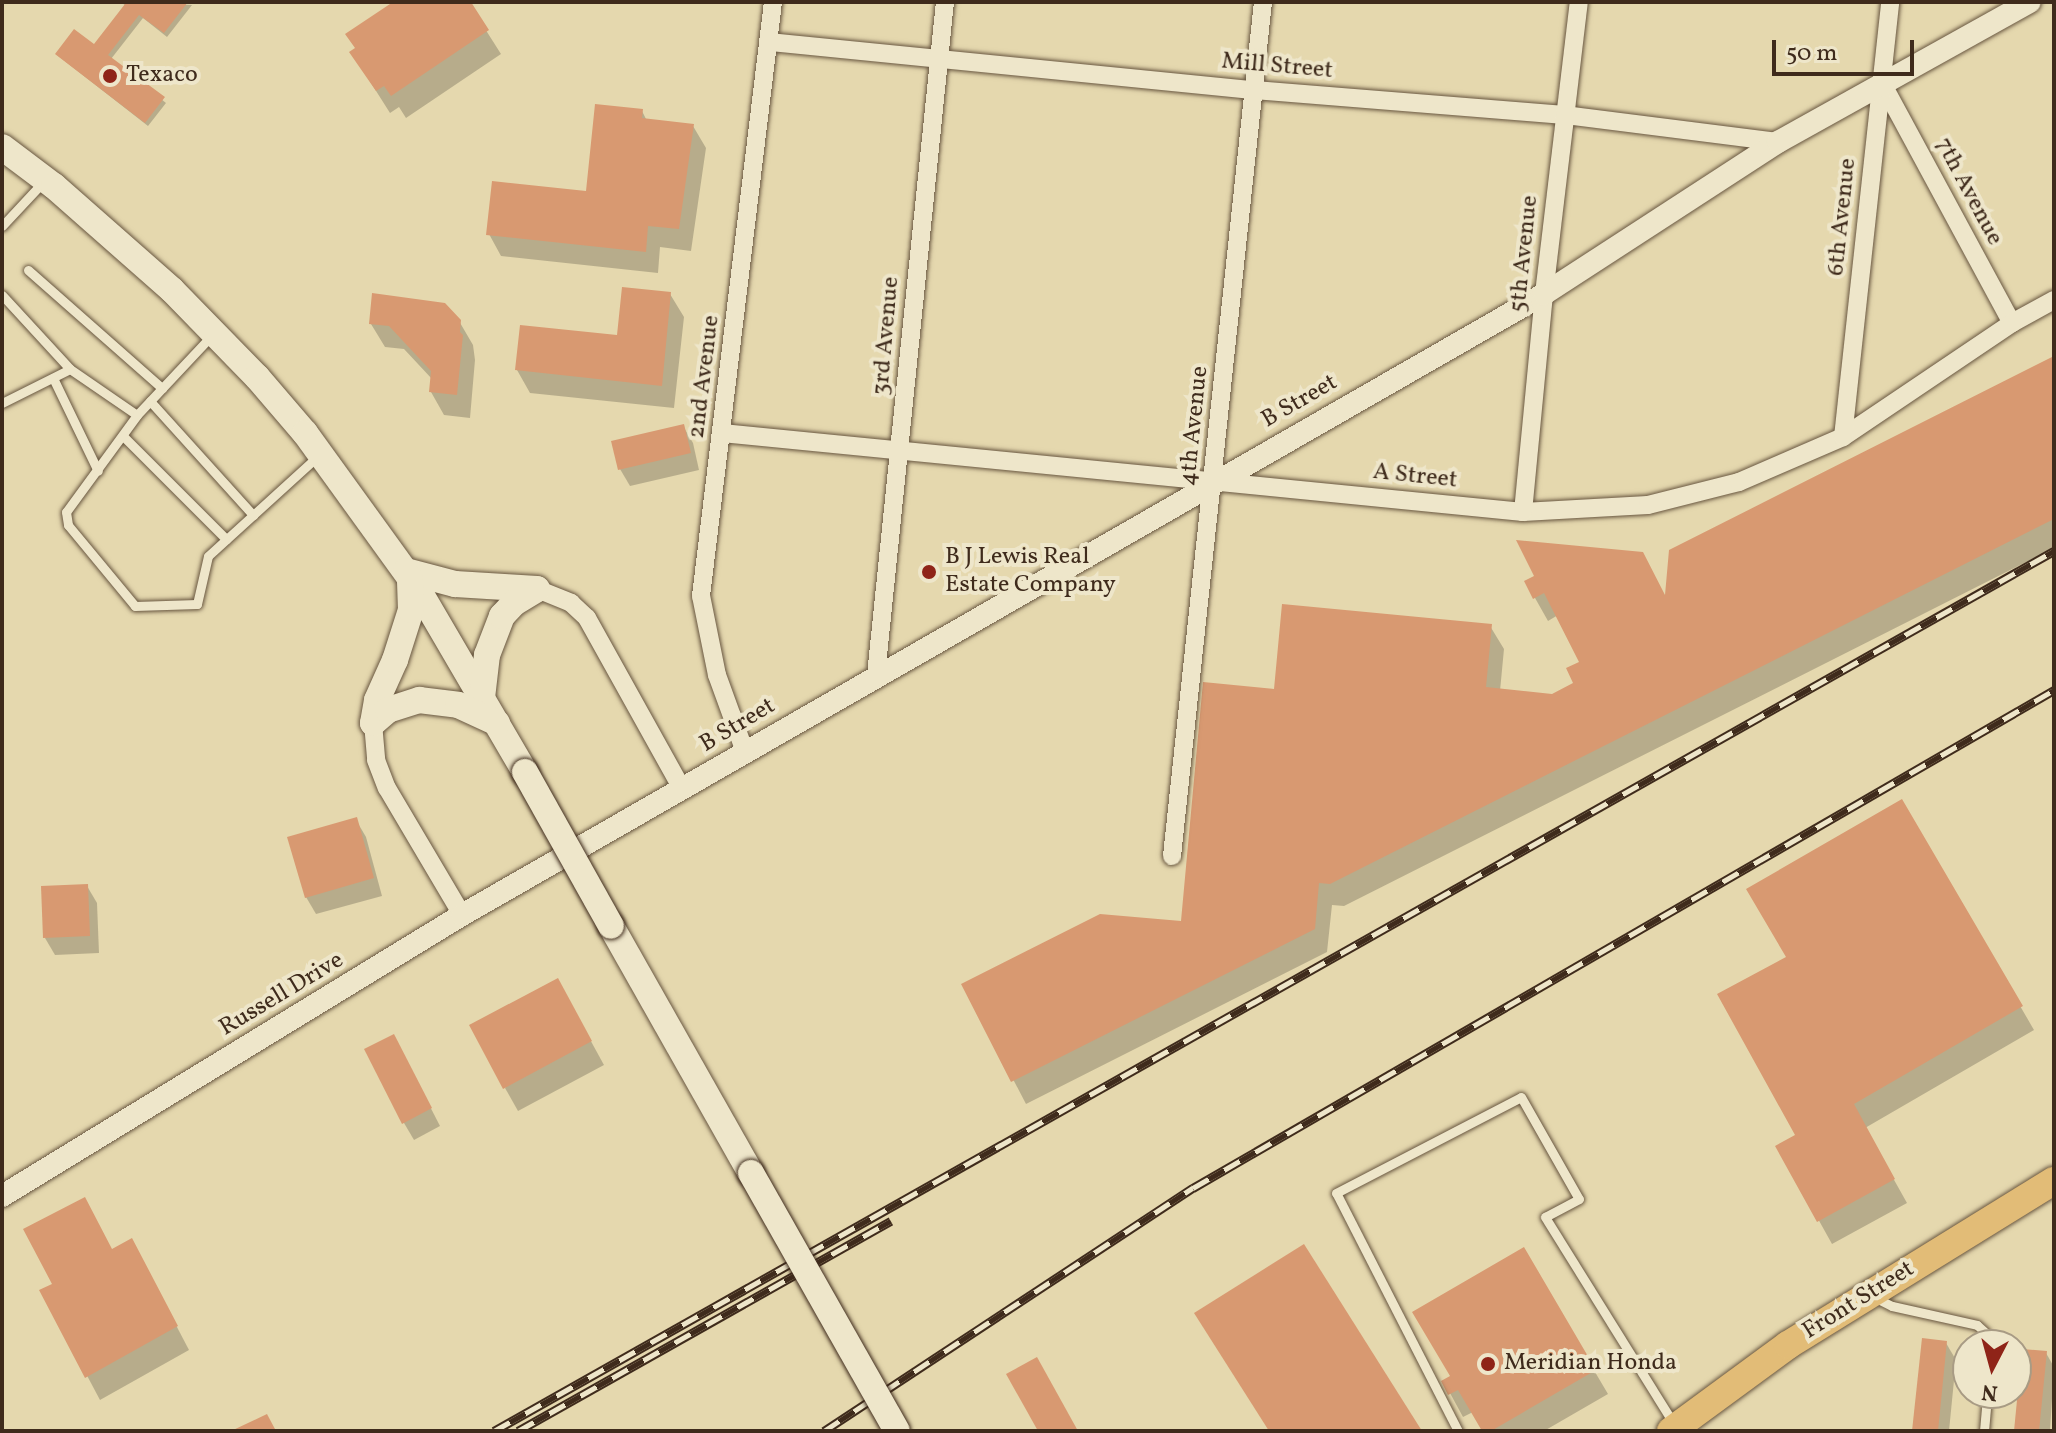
<!DOCTYPE html>
<style>
body{margin:0}
#map{position:relative;width:2056px;height:1433px;overflow:hidden;background:#e5d8ae;font-family:Vollkorn,serif}
div>[style]{position:absolute}
.shadow>*{inset:0;background:#0003}
.building>*{inset:0;background:#d89971}
.roads{filter:drop-shadow(0 0 2px #685640) drop-shadow(0 0 2px #685640)}
.service>*{height:9px;margin:-4.5px;padding:0 4.5px;transform-origin:4.5px;border-radius:4.5px;background:#eee6ca}
.minor>*{height:18px;margin:-9px;padding:0 9px;transform-origin:9px;border-radius:9px;background:#eee6ca}
.tertiary>*{height:22px;margin:-11px;padding:0 11px;transform-origin:11px;border-radius:11px;background:#eee6ca}
.secondary>*{height:26px;margin:-13px;padding:0 13px;transform-origin:13px;border-radius:13px;background:#eee6ca}
.primary>*{height:28px;margin:-14px;padding:0 14px;transform-origin:14px;border-radius:14px;background:#e2bc77}
.rail>*{height:9px;margin-top:-4.5px;transform-origin:0;background:repeating-linear-gradient(90deg,#eee6ca 0 18px,#3f2b1c 0 36px);box-sizing:border-box;border-block:2px solid #3f2b1c}
.bridges{filter:drop-shadow(0 0 2px #3f2b1c) drop-shadow(0 0 2px #3f2b1c)}
.secondary-bridge>*{height:26px;margin:-13px;padding:0 13px;transform-origin:13px;border-radius:13px;background:#eee6ca}
.dots>*{width:22px;height:22px;translate:-50% -50%;box-sizing:border-box;border:4px solid #eee6ca;border-radius:50%}
span{translate:-50% -50%;white-space:nowrap;text-align:center;line-height:1.15;-webkit-text-stroke:8px #eee6ca;paint-order:stroke}
.street-label{font-size:24px;color:#3f2b1c}
.poi-label{font-size:24px;color:#3f2b1c}
.left{translate:0 -50%;text-align:left}
.frame{position:absolute;inset:0;border:4px solid #3f2b1c;pointer-events:none}
.north{position:absolute;left:1952px;top:1329px;width:80px;height:80px;box-sizing:border-box;background:#eee6ca;border:2px solid #a89b84;border-radius:50%;rotate:186deg;font-size:22px;font-weight:700;line-height:32px;text-align:center;color:#3f2b1c}
.north::after{content:'';display:block;margin:auto;width:28px;height:36px;background:#8f2418;clip-path:polygon(50% 0,100% 100%,50% 72%,0 100%)}
.scale{position:absolute;left:1772px;top:40px;width:142px;height:36px;box-sizing:border-box;border:4px solid #3f2b1c;border-top:0;padding-left:10px;font-size:24px;line-height:28px;white-space:nowrap;color:#3f2b1c;-webkit-text-stroke:6px #eee6ca;paint-order:stroke}
</style>
<div id="map">
<div class="shadow">
<i style="clip-path:polygon(121px 2px,192px 5px,167px 37px,143px 18px,111px 59px,166px 103px,148px 126px,57px 55px,94px 47px,126px 6px)"></i>
<i style="clip-path:polygon(397px 2px,468px 2px,501px 54px,406px 118px,399px 107px,390px 113px,352px 53px)"></i>
<i style="clip-path:polygon(642px 111px,647px 121px,693px 126px,706px 148px,691px 251px,660px 247px,658px 273px,501px 256px,489px 234px,588px 193px)"></i>
<i style="clip-path:polygon(670px 294px,684px 317px,674px 408px,530px 393px,517px 370px,619px 338px)"></i>
<i style="clip-path:polygon(459px 321px,473px 345px,475px 360px,470px 418px,444px 415px,431px 392px,432px 379px,404px 349px,385px 347px,371px 324px)"></i>
<i style="clip-path:polygon(2054px 358px,2054px 548px,1344px 906px,1332px 905px,1327px 952px,1026px 1104px,964px 985px,1183px 923px,1276px 691px,1490px 626px,1504px 649px,1500px 691px,1552px 696px,1576px 683px,1582px 662px,1558px 615px,1548px 621px,1526px 582px,1666px 599px)"></i>
<i style="clip-path:polygon(683px 426px,693px 443px,699px 470px,630px 486px,620px 469px)"></i>
<i style="clip-path:polygon(1902px 802px,2034px 1030px,1865px 1128px,1907px 1203px,1832px 1244px,1778px 1147px,1797px 1136px,1788px 958px)"></i>
<i style="clip-path:polygon(356px 820px,366px 837px,382px 896px,316px 914px,306px 897px)"></i>
<i style="clip-path:polygon(87px 886px,97px 903px,99px 953px,55px 955px,45px 938px)"></i>
<i style="clip-path:polygon(570px 1003px,604px 1065px,518px 1111px,505px 1088px)"></i>
<i style="clip-path:polygon(403px 1054px,440px 1126px,414px 1140px,404px 1123px)"></i>
<i style="clip-path:polygon(1523px 1250px,1608px 1394px,1544px 1431px,1484px 1431px,1473px 1412px,1463px 1417px,1444px 1382px,1452px 1376px)"></i>
<i style="clip-path:polygon(112px 1251px,144px 1264px,189px 1350px,100px 1400px,42px 1291px)"></i>
<i style="clip-path:polygon(1946px 1343px,1956px 1360px,1949px 1431px,1914px 1431px)"></i>
<i style="clip-path:polygon(2046px 1353px,2054px 1367px,2050px 1431px,2016px 1431px)"></i>
</div>
<div class="building">
<i style="clip-path:polygon(123px 2px,188px 2px,164px 33px,139px 15px,108px 55px,165px 97px,145px 123px,55px 54px,74px 29px,94px 44px,125px 4px)"></i>
<i style="clip-path:polygon(393px 2px,471px 2px,489px 30px,391px 96px,384px 86px,376px 91px,349px 52px,355px 48px,345px 34px)"></i>
<i style="clip-path:polygon(595px 104px,643px 109px,642px 118px,694px 124px,679px 229px,648px 226px,646px 252px,486px 235px,492px 181px,586px 191px)"></i>
<i style="clip-path:polygon(622px 287px,671px 292px,662px 386px,515px 370px,520px 325px,617px 335px)"></i>
<i style="clip-path:polygon(372px 293px,445px 303px,461px 320px,460px 332px,463px 335px,457px 395px,429px 392px,431px 371px,389px 326px,369px 324px)"></i>
<i style="clip-path:polygon(2054px 356px,2054px 519px,1330px 884px,1319px 883px,1315px 929px,1011px 1082px,961px 984px,1100px 914px,1181px 921px,1203px 682px,1274px 689px,1282px 604px,1492px 624px,1486px 687px,1552px 694px,1573px 683px,1566px 668px,1579px 662px,1544px 593px,1533px 599px,1524px 581px,1534px 576px,1516px 540px,1643px 552px,1665px 595px,1669px 550px)"></i>
<i style="clip-path:polygon(684px 424px,691px 453px,618px 470px,611px 441px)"></i>
<i style="clip-path:polygon(1902px 799px,2023px 1006px,1854px 1104px,1895px 1179px,1817px 1222px,1775px 1146px,1795px 1135px,1717px 994px,1786px 957px,1746px 889px)"></i>
<i style="clip-path:polygon(357px 817px,374px 878px,305px 898px,287px 837px)"></i>
<i style="clip-path:polygon(88px 884px,90px 936px,43px 938px,41px 886px)"></i>
<i style="clip-path:polygon(558px 978px,592px 1041px,503px 1089px,469px 1025px)"></i>
<i style="clip-path:polygon(394px 1034px,432px 1108px,402px 1124px,364px 1049px)"></i>
<i style="clip-path:polygon(85px 1197px,112px 1249px,132px 1238px,178px 1326px,85px 1378px,39px 1290px,52px 1284px,23px 1229px)"></i>
<i style="clip-path:polygon(1304px 1244px,1422px 1431px,1269px 1431px,1194px 1313px)"></i>
<i style="clip-path:polygon(1524px 1247px,1596px 1370px,1491px 1431px,1482px 1431px,1458px 1390px,1448px 1395px,1441px 1381px,1450px 1376px,1412px 1312px)"></i>
<i style="clip-path:polygon(1922px 1338px,1947px 1341px,1938px 1431px,1912px 1431px)"></i>
<i style="clip-path:polygon(2022px 1349px,2047px 1351px,2039px 1431px,2014px 1431px)"></i>
<i style="clip-path:polygon(1037px 1357px,1078px 1431px,1038px 1431px,1006px 1374px)"></i>
<i style="clip-path:polygon(267px 1414px,276px 1431px,231px 1431px)"></i>
</div>
<div class="roads">
<div class="service">
<i style="left:2px;top:226px;width:60px;rotate:-47deg"></i>
<i style="left:28px;top:270px;width:179px;rotate:41.4deg"></i>
<i style="left:2px;top:295px;width:100px;rotate:47.4deg"></i>
<i style="left:70px;top:369px;width:81px;rotate:34.5deg"></i>
<i style="left:213px;top:334px;width:111px;rotate:133.2deg"></i>
<i style="left:137px;top:415px;width:120px;rotate:126.2deg"></i>
<i style="left:66px;top:512px;width:13px;rotate:81deg"></i>
<i style="left:68px;top:525px;width:105px;rotate:50.4deg"></i>
<i style="left:135px;top:606px;width:62px;rotate:-1.8deg"></i>
<i style="left:197px;top:604px;width:49px;rotate:-77.1deg"></i>
<i style="left:208px;top:556px;width:149px;rotate:-42.3deg"></i>
<i style="left:53px;top:378px;width:103px;rotate:64.2deg"></i>
<i style="left:150px;top:401px;width:154px;rotate:47.9deg"></i>
<i style="left:2px;top:403px;width:76px;rotate:-26.6deg"></i>
<i style="left:123px;top:436px;width:146px;rotate:45deg"></i>
<i style="left:1874px;top:1297px;width:20px;rotate:27deg"></i>
<i style="left:1892px;top:1306px;width:87px;rotate:12.6deg"></i>
<i style="left:1977px;top:1325px;width:12px;rotate:42deg"></i>
<i style="left:1986px;top:1333px;width:12px;rotate:76deg"></i>
<i style="left:1458px;top:1431px;width:267px;rotate:-117.1deg"></i>
<i style="left:1336px;top:1193px;width:208px;rotate:-27.4deg"></i>
<i style="left:1521px;top:1097px;width:117px;rotate:60.4deg"></i>
<i style="left:1579px;top:1199px;width:38px;rotate:152deg"></i>
<i style="left:1545px;top:1217px;width:244px;rotate:58.1deg"></i>
<i style="left:1984px;top:1431px;width:38px;rotate:-85deg"></i>
</div>
<div class="minor">
<i style="left:770px;top:42px;width:486px;rotate:5.7deg"></i>
<i style="left:1254px;top:90px;width:312px;rotate:4.6deg"></i>
<i style="left:1565px;top:115px;width:215px;rotate:7.2deg"></i>
<i style="left:1882px;top:83px;width:273px;rotate:61.6deg"></i>
<i style="left:722px;top:433px;width:805px;rotate:5.63deg"></i>
<i style="left:1523px;top:512px;width:125px;rotate:-3.2deg"></i>
<i style="left:1648px;top:505px;width:94px;rotate:-14.2deg"></i>
<i style="left:1739px;top:482px;width:113px;rotate:-23.4deg"></i>
<i style="left:1843px;top:437px;width:204px;rotate:-34deg"></i>
<i style="left:2012px;top:323px;width:48px;rotate:-28.7deg"></i>
<i style="left:1843px;top:437px;width:438px;rotate:-83.8deg"></i>
<i style="left:1523px;top:512px;width:219px;rotate:-84.5deg"></i>
<i style="left:1544px;top:294px;width:294px;rotate:-83.2deg"></i>
<i style="left:537px;top:589px;width:37px;rotate:22deg"></i>
<i style="left:571px;top:603px;width:22px;rotate:43deg"></i>
<i style="left:587px;top:618px;width:196px;rotate:60.9deg"></i>
<i style="left:876px;top:675px;width:677px;rotate:-84.15deg"></i>
<i style="left:373px;top:723px;width:37px;rotate:85deg"></i>
<i style="left:376px;top:760px;width:30px;rotate:69deg"></i>
<i style="left:387px;top:788px;width:147px;rotate:59.4deg"></i>
<i style="left:745px;top:752px;width:82px;rotate:-110deg"></i>
<i style="left:717px;top:675px;width:81px;rotate:-101.4deg"></i>
<i style="left:701px;top:596px;width:598px;rotate:-83.09deg"></i>
<i style="left:1172px;top:856px;width:859px;rotate:-83.92deg"></i>
</div>
<div class="tertiary">
<i style="left:2px;top:1196px;width:539px;rotate:-31.42deg"></i>
<i style="left:462px;top:915px;width:1248px;rotate:-29.85deg"></i>
<i style="left:1544px;top:294px;width:279px;rotate:-33deg"></i>
<i style="left:1778px;top:142px;width:288px;rotate:-29.1deg"></i>
</div>
<div class="secondary">
<i style="left:2px;top:147px;width:65px;rotate:36.9deg"></i>
<i style="left:54px;top:186px;width:157px;rotate:41.4deg"></i>
<i style="left:172px;top:290px;width:122px;rotate:45.7deg"></i>
<i style="left:257px;top:377px;width:74px;rotate:49.4deg"></i>
<i style="left:305px;top:433px;width:193px;rotate:54.1deg"></i>
<i style="left:418px;top:589px;width:212px;rotate:59.7deg"></i>
<i style="left:406px;top:571px;width:51px;rotate:14.9deg"></i>
<i style="left:455px;top:584px;width:82px;rotate:3.5deg"></i>
<i style="left:482px;top:698px;width:43px;rotate:-83.4deg"></i>
<i style="left:487px;top:655px;width:42px;rotate:-69deg"></i>
<i style="left:502px;top:616px;width:18px;rotate:-47deg"></i>
<i style="left:514px;top:603px;width:27px;rotate:-31deg"></i>
<i style="left:373px;top:723px;width:23px;rotate:-80deg"></i>
<i style="left:377px;top:700px;width:44px;rotate:-65.8deg"></i>
<i style="left:395px;top:660px;width:52px;rotate:-72.3deg"></i>
<i style="left:411px;top:610px;width:32px;rotate:-92deg"></i>
<i style="left:373px;top:723px;width:20px;rotate:-41deg"></i>
<i style="left:388px;top:710px;width:33px;rotate:-18deg"></i>
<i style="left:419px;top:700px;width:39px;rotate:7deg"></i>
<i style="left:458px;top:705px;width:43px;rotate:24.8deg"></i>
<i style="left:611px;top:926px;width:284px;rotate:60.5deg"></i>
</div>
<div class="primary">
<i style="left:1671px;top:1431px;width:145px;rotate:-36.3deg"></i>
<i style="left:1788px;top:1345px;width:312px;rotate:-31.7deg"></i>
</div>
</div>
<div class="rail">
<i style="left:494px;top:1431px;width:1791px;rotate:-29.43deg"></i>
<i style="left:518px;top:1431px;width:428px;rotate:-29.4deg"></i>
<i style="left:824px;top:1431px;width:442px;rotate:-33.4deg"></i>
<i style="left:1193px;top:1188px;width:995px;rotate:-30.04deg"></i>
</div>
<div class="bridges">
<div class="secondary-bridge">
<i style="left:525px;top:772px;width:176px;rotate:60.8deg"></i>
<i style="left:751px;top:1173px;width:296px;rotate:60.5deg"></i>
</div>
</div>
<div class="dots">
<i style="left:110px;top:76px;background:#8f2418"></i>
<i style="left:929px;top:572px;background:#8f2418"></i>
<i style="left:1488px;top:1364px;background:#8f2418"></i>
</div>
<div class="street-label">
<span style="left:1277px;top:67px;rotate:5deg">Mill Street</span>
<span style="left:1968px;top:192px;rotate:62deg">7th Avenue</span>
<span style="left:1843px;top:217px;rotate:-84deg">6th Avenue</span>
<span style="left:1525px;top:254px;rotate:-84deg">5th Avenue</span>
<span style="left:887px;top:336px;rotate:-85deg">3rd Avenue</span>
<span style="left:705px;top:377px;rotate:-83deg">2nd Avenue</span>
<span style="left:1300px;top:402px;rotate:-30deg">B Street</span>
<span style="left:1195px;top:426px;rotate:-84deg">4th Avenue</span>
<span style="left:1415px;top:477px;rotate:6deg">A Street</span>
<span style="left:738px;top:726px;rotate:-31deg">B Street</span>
<span style="left:282px;top:995px;rotate:-31deg">Russell Drive</span>
<span style="left:1859px;top:1301px;rotate:-32deg">Front Street</span>
</div>
<div class="poi-label">
<span class="left" style="left:126px;top:76px">Texaco</span>
<span class="left" style="left:945px;top:572px">B J Lewis Real<br>Estate Company</span>
<span class="left" style="left:1504px;top:1364px">Meridian Honda</span>
</div>
<div class="frame"></div>
<div class="north">N</div>
<div class="scale">50 m</div>
</div>
